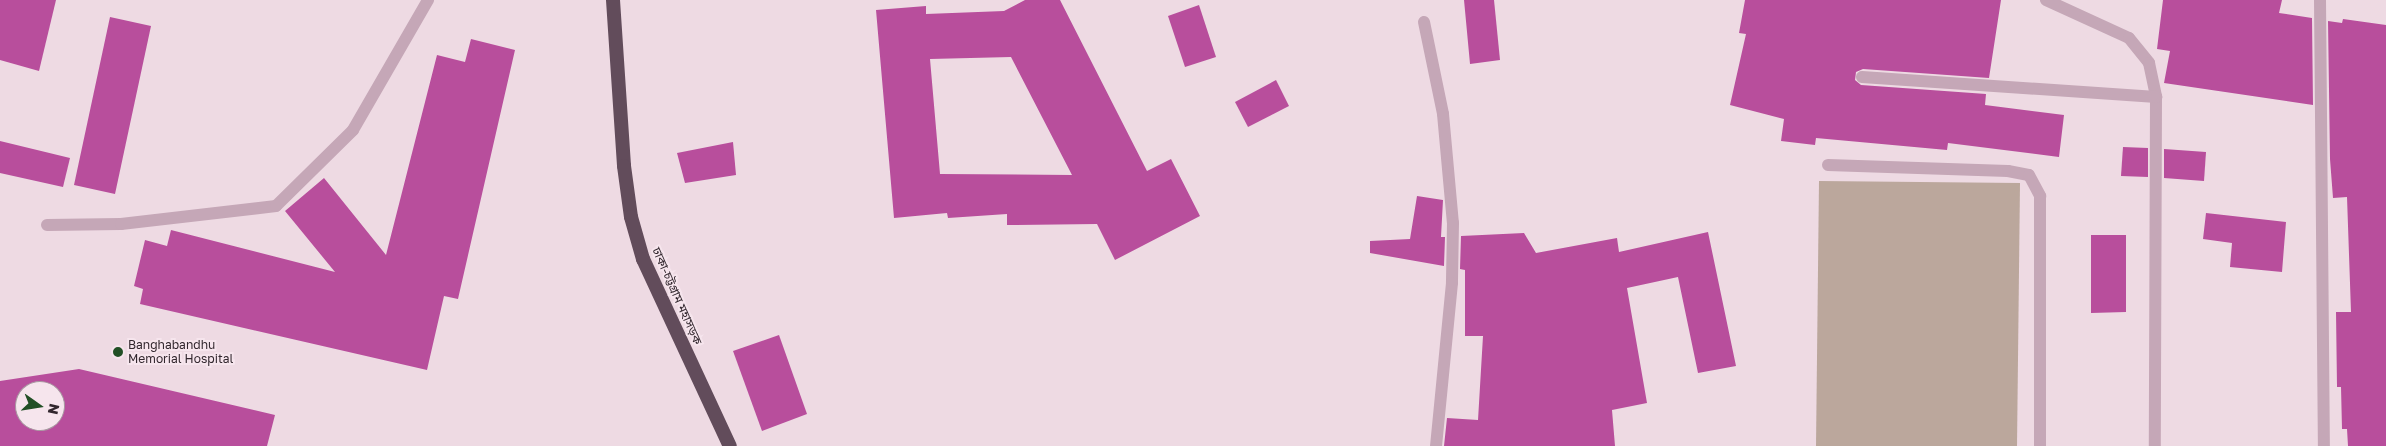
<!DOCTYPE html>
<meta charset="utf-8">
<style>
body{margin:0}
#map{position:relative;width:2386px;height:446px;overflow:hidden;background:#eedae3;font-family:"Golos Text","Noto Sans Bengali",sans-serif}
div>[style]{position:absolute}
.green>*{inset:0;background:#bba79c}
.building>*{inset:0;background:#b84e9c}
.service>*{height:12px;margin:-6px;padding:0 6px;transform-origin:6px;border-radius:6px;background:#c5a7b7}
.minor>*{height:12px;margin:-6px;padding:0 6px;transform-origin:6px;border-radius:6px;background:#c5a7b7}
.trunk>*{height:14px;margin:-7px;padding:0 7px;transform-origin:7px;border-radius:7px;background:#624c5b}
.dots>*{width:14px;height:14px;translate:-50% -50%;box-sizing:border-box;border:2px solid #f6e5ed;border-radius:50%}
span{translate:-50% -50%;white-space:nowrap;text-align:center;line-height:1.15;-webkit-text-stroke:4px #f6e5ed;paint-order:stroke}
.street-label{font-size:12px;color:#32272e}
.poi-label{font-size:12px;color:#32272e}
.left{translate:0 -50%;text-align:left}
.north{position:absolute;left:15px;top:381px;width:50px;height:50px;box-sizing:border-box;background:#f6e5ed;border:1px solid #a899a1;border-radius:50%;rotate:103deg;font-size:14px;font-weight:700;line-height:20px;text-align:center;color:#32272e}
.north::after{content:'';display:block;margin:auto;width:18px;height:22px;background:#214f25;clip-path:polygon(50% 0,100% 100%,50% 72%,0 100%)}
</style>
<div id="map">
<div class="green">
<i style="clip-path:polygon(1819px 181px,2020px 183px,2017px 446px,1816px 446px)"></i>
</div>
<div class="building">
<i style="clip-path:polygon(0 0,56px 0,39px 71px,0 60px)"></i>
<i style="clip-path:polygon(evenodd,1025px 0,1060px 0,1147px 171px,1171px 159px,1200px 216px,1115px 260px,1097px 224px,1007px 225px,1007px 214px,948px 218px,947px 213px,894px 218px,876px 10px,926px 6px,926px 14px,1004px 11px,1025px 0,1011px 57px,1072px 175px,940px 174px,930px 59px,1011px 57px)"></i>
<i style="clip-path:polygon(1464px 0,1494px 0,1500px 60px,1470px 64px)"></i>
<i style="clip-path:polygon(1745px 0,2001px 0,1989px 78px,1863px 69px,1856px 72px,1855px 80px,1861px 85px,1986px 94px,1985px 105px,2064px 115px,2059px 157px,1948px 143px,1947px 150px,1816px 138px,1815px 145px,1781px 141px,1784px 119px,1730px 105px,1746px 34px,1739px 33px)"></i>
<i style="clip-path:polygon(2163px 0,2282px 0,2279px 13px,2312px 18px,2313px 105px,2164px 83px,2170px 51px,2157px 49px)"></i>
<i style="clip-path:polygon(1199px 5px,1216px 57px,1185px 67px,1168px 16px)"></i>
<i style="clip-path:polygon(110px 17px,151px 26px,115px 194px,74px 185px)"></i>
<i style="clip-path:polygon(2343px 19px,2386px 25px,2386px 446px,2348px 446px,2347px 429px,2342px 429px,2341px 387px,2337px 387px,2336px 312px,2351px 312px,2347px 197px,2333px 198px,2330px 159px,2328px 21px,2342px 23px)"></i>
<i style="clip-path:polygon(471px 39px,515px 50px,458px 299px,444px 296px,427px 370px,140px 304px,143px 289px,134px 286px,145px 240px,167px 246px,171px 230px,335px 272px,285px 211px,324px 178px,386px 255px,437px 55px,465px 62px)"></i>
<i style="clip-path:polygon(1276px 80px,1289px 106px,1248px 127px,1235px 102px)"></i>
<i style="clip-path:polygon(0 141px,70px 158px,63px 187px,0 173px)"></i>
<i style="clip-path:polygon(733px 142px,736px 175px,685px 183px,677px 153px)"></i>
<i style="clip-path:polygon(2123px 147px,2148px 148px,2148px 177px,2121px 176px)"></i>
<i style="clip-path:polygon(2164px 149px,2206px 152px,2204px 181px,2164px 178px)"></i>
<i style="clip-path:polygon(1417px 196px,1443px 200px,1441px 237px,1445px 237px,1444px 266px,1370px 253px,1370px 241px,1410px 239px)"></i>
<i style="clip-path:polygon(2206px 213px,2286px 222px,2282px 272px,2230px 267px,2232px 243px,2203px 239px)"></i>
<i style="clip-path:polygon(1708px 232px,1736px 366px,1698px 373px,1678px 277px,1627px 288px,1647px 403px,1612px 410px,1615px 446px,1444px 446px,1447px 418px,1478px 420px,1483px 336px,1465px 336px,1465px 270px,1460px 269px,1461px 236px,1524px 233px,1536px 253px,1617px 238px,1619px 252px)"></i>
<i style="clip-path:polygon(2091px 235px,2126px 235px,2126px 312px,2091px 313px)"></i>
<i style="clip-path:polygon(779px 335px,807px 414px,762px 431px,733px 351px)"></i>
<i style="clip-path:polygon(evenodd,79px 369px,275px 415px,267px 446px,0 446px,0 381px,79px 369px,25px 391px,55px 391px,55px 421px,25px 421px,25px 391px)"></i>
</div>
<div class="service">
<i style="left:47px;top:225px;width:74px;rotate:-0.8deg"></i>
<i style="left:121px;top:224px;width:156px;rotate:-6.6deg"></i>
<i style="left:276px;top:206px;width:108px;rotate:-44.6deg"></i>
<i style="left:353px;top:130px;width:150px;rotate:-60deg"></i>
</div>
<div class="minor">
<i style="left:2046px;top:0;width:91px;rotate:24.6deg"></i>
<i style="left:2129px;top:38px;width:32px;rotate:51deg"></i>
<i style="left:2149px;top:63px;width:35px;rotate:78deg"></i>
<i style="left:2156px;top:97px;width:349px;rotate:90.2deg"></i>
<i style="left:2320px;top:0;width:446px;rotate:89.5deg"></i>
<i style="left:1424px;top:22px;width:94px;rotate:78.3deg"></i>
<i style="left:1443px;top:114px;width:109px;rotate:84.8deg"></i>
<i style="left:1453px;top:223px;width:60px;rotate:91deg"></i>
<i style="left:1452px;top:283px;width:164px;rotate:95.6deg"></i>
<i style="left:1862px;top:77px;width:295px;rotate:3.9deg"></i>
<i style="left:1828px;top:165px;width:180px;rotate:1.9deg"></i>
<i style="left:2008px;top:171px;width:21px;rotate:11deg"></i>
<i style="left:2029px;top:175px;width:24px;rotate:62deg"></i>
<i style="left:2040px;top:196px;width:250px;rotate:90deg"></i>
</div>
<div class="trunk">
<i style="left:613px;top:0;width:166px;rotate:86.2deg"></i>
<i style="left:624px;top:166px;width:51px;rotate:82.2deg"></i>
<i style="left:631px;top:217px;width:44px;rotate:74.1deg"></i>
<i style="left:643px;top:259px;width:206px;rotate:65.1deg"></i>
</div>
<div class="dots">
<i style="left:118px;top:352px;background:#214f25"></i>
</div>
<div class="street-label">
<span style="left:677px;top:296px;rotate:66deg">ঢাকা-চট্টগ্রাম মহাসড়ক</span>
</div>
<div class="poi-label">
<span class="left" style="left:128px;top:352px">Banghabandhu<br>Memorial Hospital</span>
</div>
<div class="north">N</div>
</div>
